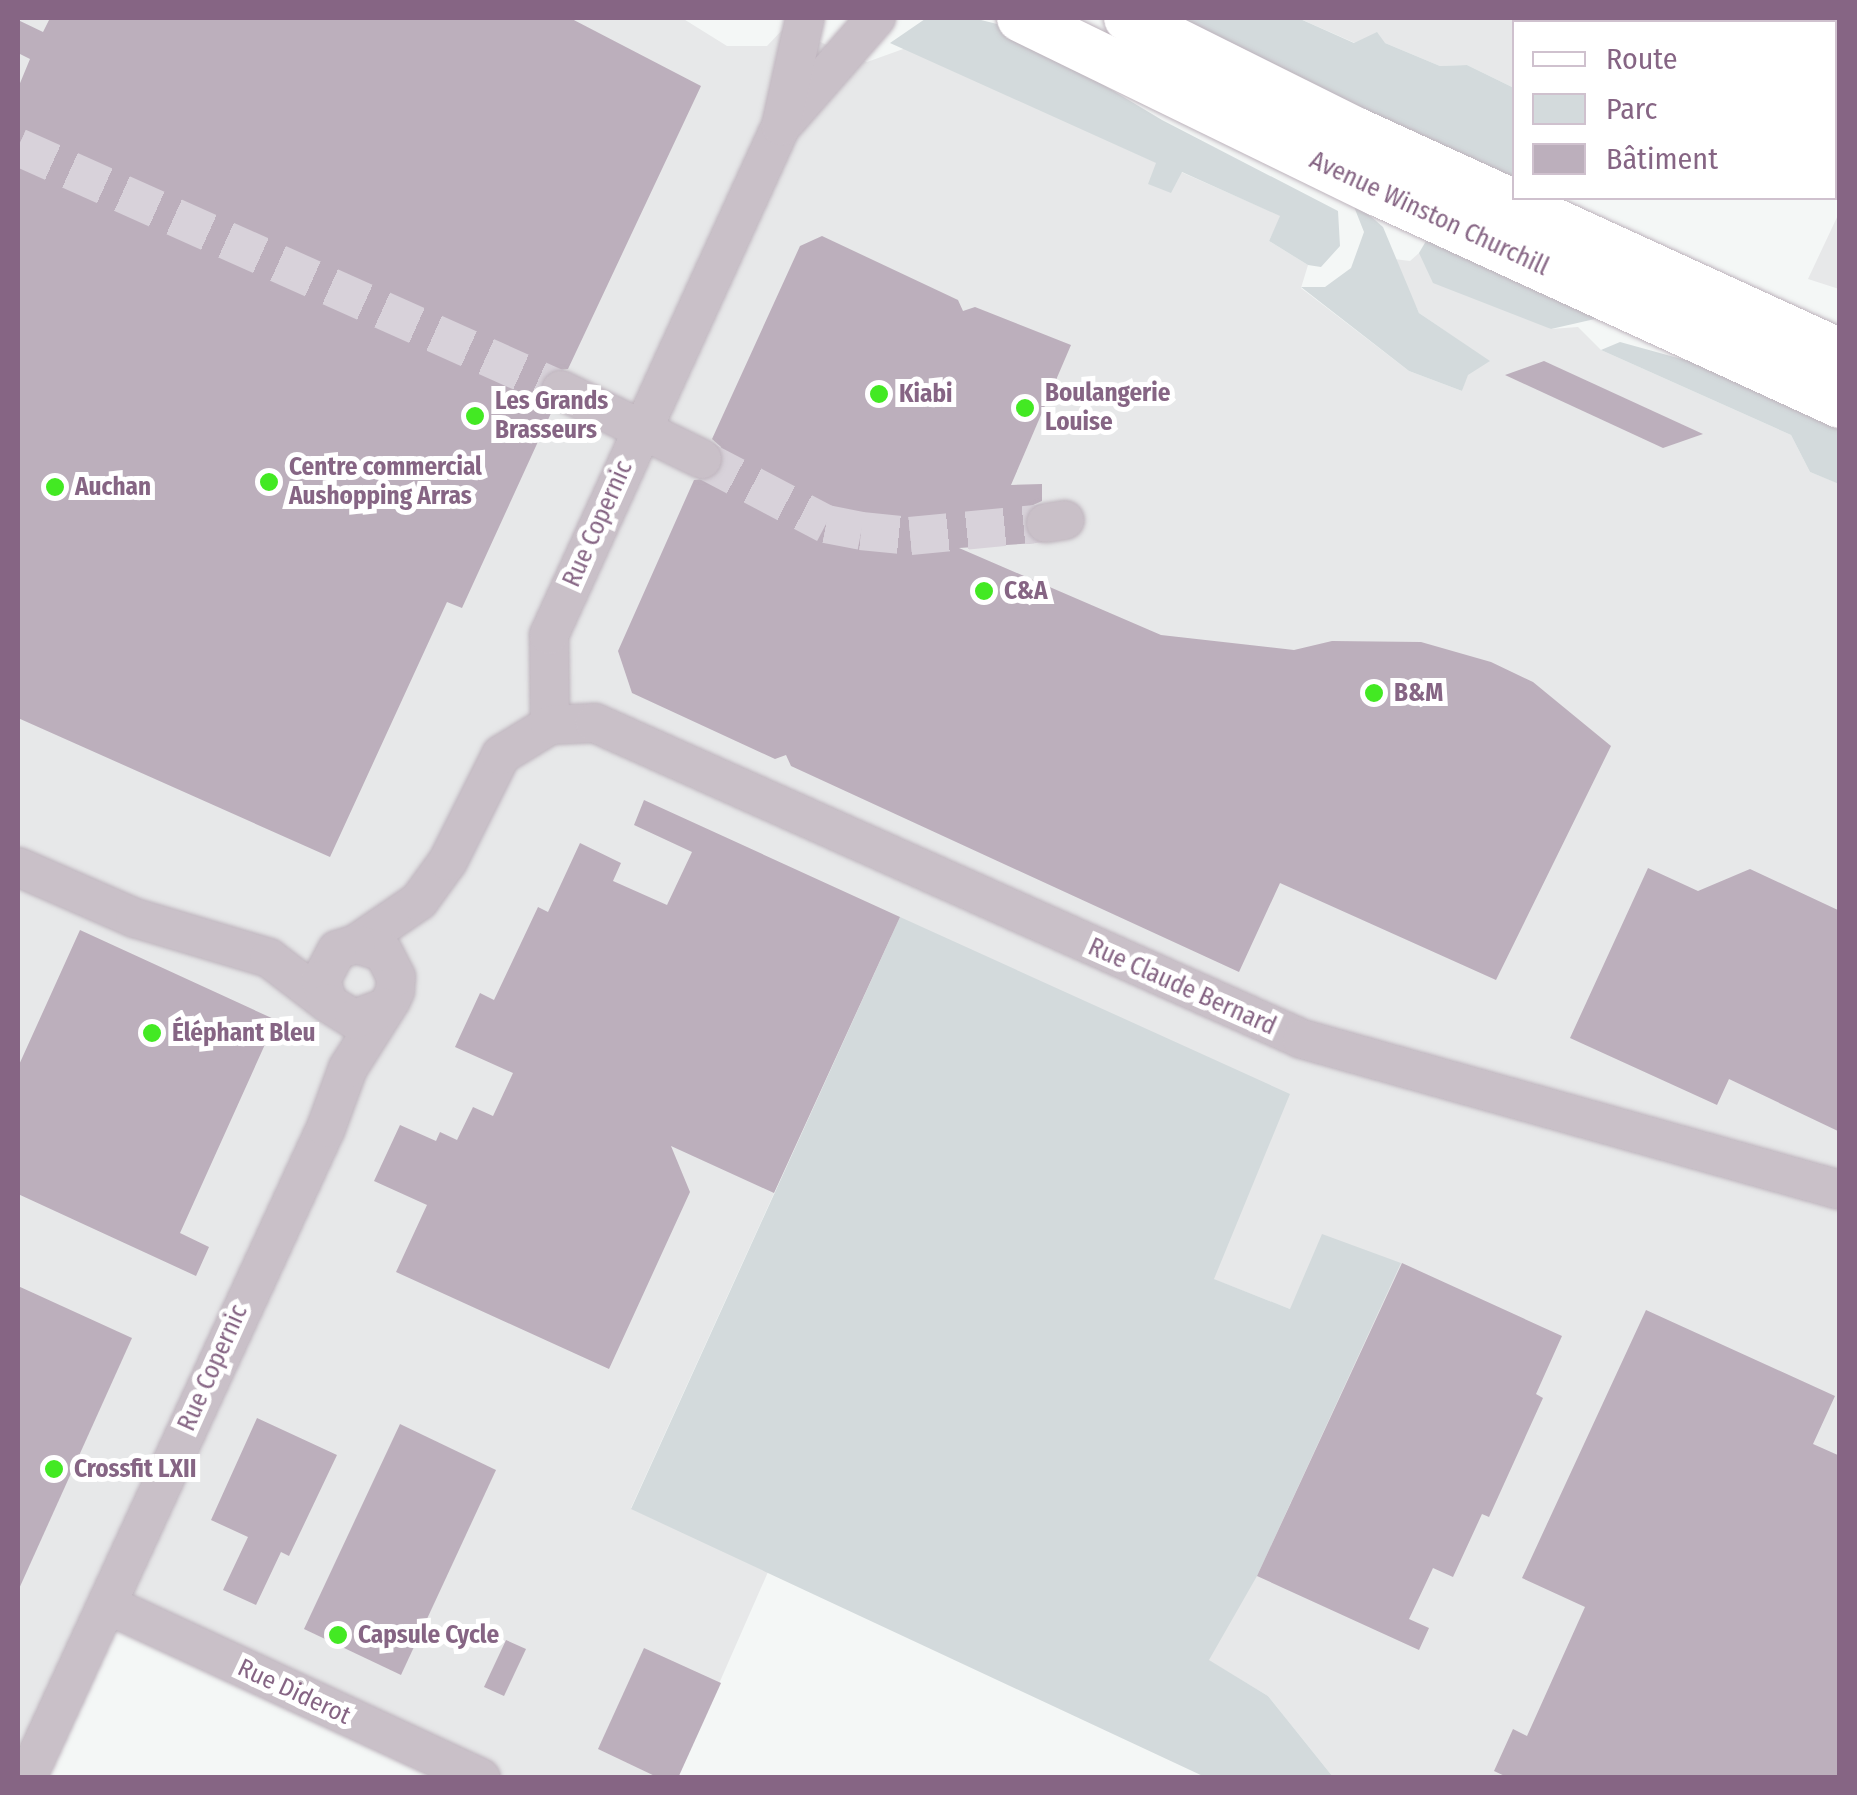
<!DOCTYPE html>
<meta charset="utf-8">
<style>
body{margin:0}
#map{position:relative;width:1857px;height:1795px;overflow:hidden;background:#f4f7f6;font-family:"Fira Sans Condensed",sans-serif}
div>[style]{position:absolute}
.built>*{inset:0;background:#e7e8e9}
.green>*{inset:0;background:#d3dadc}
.building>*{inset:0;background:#bcafbc}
.minor-tunnel>*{height:38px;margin-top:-19px;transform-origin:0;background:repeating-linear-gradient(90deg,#d8d2da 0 38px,transparent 0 57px)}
.roads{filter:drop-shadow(0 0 2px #bdb3bc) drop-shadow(0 0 2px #bdb3bc)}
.minor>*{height:38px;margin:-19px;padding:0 19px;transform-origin:19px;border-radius:19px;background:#c9c0c8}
.major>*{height:48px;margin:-24px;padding:0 24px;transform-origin:24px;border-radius:24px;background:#fff}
.dots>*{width:28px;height:28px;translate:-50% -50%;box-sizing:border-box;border:5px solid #fff;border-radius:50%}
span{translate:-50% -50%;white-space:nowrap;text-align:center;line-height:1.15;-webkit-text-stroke:10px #fff;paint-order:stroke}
.street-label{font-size:25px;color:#866584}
.poi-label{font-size:25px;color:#866584;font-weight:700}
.left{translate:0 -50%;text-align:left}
.frame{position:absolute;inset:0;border:20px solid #866584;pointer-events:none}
.legend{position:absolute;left:1512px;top:20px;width:325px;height:180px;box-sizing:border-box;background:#fff;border:2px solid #cfc1ce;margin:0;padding:12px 18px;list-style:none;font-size:30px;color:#866584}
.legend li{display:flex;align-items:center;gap:20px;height:50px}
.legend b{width:50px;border:2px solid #cfc1ce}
</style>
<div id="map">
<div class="built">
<i style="clip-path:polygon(18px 18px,682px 18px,727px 46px,767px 46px,785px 27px,867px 62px,906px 48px,1157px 163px,1149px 183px,1181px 172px,1281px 216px,1269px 241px,1308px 265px,1301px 288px,1409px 371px,1462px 391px,1467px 375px,1489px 361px,1419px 313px,1394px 259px,1410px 261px,1419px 253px,1551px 329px,1578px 327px,1601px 350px,1791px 435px,1810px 472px,1840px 484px,1839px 1777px,1333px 1777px,1268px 1696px,1208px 1660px,1291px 1503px,1290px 1309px,1213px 1279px,891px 936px,631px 1508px,768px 1572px,678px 1777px,481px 1777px,108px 1605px,18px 1777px)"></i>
<i style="clip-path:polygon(1298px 18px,1664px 18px,1514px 22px,1514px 88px,1467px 65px,1440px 66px,1385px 43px,1355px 43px)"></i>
<i style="clip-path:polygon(1839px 213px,1839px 289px,1808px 279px)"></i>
</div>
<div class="green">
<i style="clip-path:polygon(973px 18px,1005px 26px,1162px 120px,1338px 211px,1340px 246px,1321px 267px,1308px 265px,1269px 241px,1280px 216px,1182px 172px,1171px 193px,1148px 184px,1156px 163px,890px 43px,925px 19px)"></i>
<i style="clip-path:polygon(1158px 18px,1298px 18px,1354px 43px,1377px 32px,1385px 43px,1440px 66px,1467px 65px,1514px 88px,1514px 185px)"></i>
<i style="clip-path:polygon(1351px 199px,1383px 227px,1419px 313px,1490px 361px,1468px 375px,1462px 391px,1409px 371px,1301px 287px,1325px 287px,1351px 268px,1364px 232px)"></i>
<i style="clip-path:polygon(1440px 239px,1608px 316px,1551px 329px,1433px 283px,1419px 253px,1426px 241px)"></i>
<i style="clip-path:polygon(1620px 342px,1696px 363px,1839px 430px,1839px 484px,1810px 472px,1791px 435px,1601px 350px)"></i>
<i style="clip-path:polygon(900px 917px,1290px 1094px,1214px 1279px,1290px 1309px,1322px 1234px,1401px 1263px,1257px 1576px,1209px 1660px,1268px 1696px,1333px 1777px,1205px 1777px,631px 1509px)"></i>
</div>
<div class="building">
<i style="clip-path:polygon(50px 18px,570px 18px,701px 86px,568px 369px,549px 371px,540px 381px,542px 402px,552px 411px,462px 608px,447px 602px,330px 857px,18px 718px,18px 88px,30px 59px,18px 53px,18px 20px,43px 32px)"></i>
<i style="clip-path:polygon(822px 236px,958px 300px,963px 311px,975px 307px,1071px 345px,1011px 485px,1042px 484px,1042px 501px,1031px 506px,1024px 526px,1036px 543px,959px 548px,1161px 635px,1294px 650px,1332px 641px,1421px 642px,1491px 662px,1533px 682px,1611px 746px,1496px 980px,1280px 883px,1239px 972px,791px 766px,786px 755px,775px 759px,632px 693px,618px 651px,694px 480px,714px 478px,723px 468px,721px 447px,712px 439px,800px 246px)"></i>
<i style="clip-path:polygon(1544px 361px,1703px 434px,1663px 448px,1505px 375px)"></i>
<i style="clip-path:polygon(644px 800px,900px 917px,774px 1193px,671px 1146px,690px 1192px,609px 1369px,396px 1272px,427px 1205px,374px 1181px,400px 1125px,436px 1141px,440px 1132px,457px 1140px,473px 1107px,493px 1116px,513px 1073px,455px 1047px,480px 993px,494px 1000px,538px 907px,548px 912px,580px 843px,621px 863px,613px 881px,667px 905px,692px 852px,634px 825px)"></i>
<i style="clip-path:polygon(1648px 868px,1698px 891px,1750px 869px,1840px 911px,1840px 1132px,1729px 1079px,1717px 1105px,1570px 1038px)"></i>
<i style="clip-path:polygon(80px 930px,276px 1020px,180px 1233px,209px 1247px,196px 1276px,18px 1194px,18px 1067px)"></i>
<i style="clip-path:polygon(1402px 1263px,1562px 1336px,1536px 1394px,1543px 1398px,1489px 1517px,1482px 1514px,1453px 1577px,1433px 1568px,1409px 1619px,1429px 1628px,1419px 1650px,1257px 1576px)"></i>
<i style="clip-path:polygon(18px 1286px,132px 1338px,18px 1591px)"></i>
<i style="clip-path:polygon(1646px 1310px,1835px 1396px,1813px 1444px,1840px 1456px,1840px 1778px,1509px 1778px,1494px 1771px,1513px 1729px,1527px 1736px,1585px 1607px,1522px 1578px)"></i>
<i style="clip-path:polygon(257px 1418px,337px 1455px,289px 1556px,281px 1552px,256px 1605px,223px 1590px,248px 1537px,211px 1520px)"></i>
<i style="clip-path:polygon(400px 1424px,496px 1470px,401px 1675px,304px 1629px)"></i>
<i style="clip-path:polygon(506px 1640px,526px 1649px,504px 1696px,484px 1687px)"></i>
<i style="clip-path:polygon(644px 1648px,721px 1683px,678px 1778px,659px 1778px,598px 1749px)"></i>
</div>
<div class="minor-tunnel">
<i style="left:18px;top:147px;width:595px;rotate:24.11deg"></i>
<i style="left:702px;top:459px;width:140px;rotate:27.7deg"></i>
<i style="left:826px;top:524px;width:36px;rotate:11deg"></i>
<i style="left:861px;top:531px;width:49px;rotate:5.8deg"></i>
<i style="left:910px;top:536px;width:137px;rotate:-5.5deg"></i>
</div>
<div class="roads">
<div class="minor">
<i style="left:786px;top:121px;width:137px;rotate:-48.9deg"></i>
<i style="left:561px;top:390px;width:157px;rotate:26.1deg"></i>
<i style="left:1046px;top:523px;width:19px;rotate:-9deg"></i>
<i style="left:550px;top:725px;width:90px;rotate:-90.6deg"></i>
<i style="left:549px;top:635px;width:559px;rotate:-65.5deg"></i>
<i style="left:781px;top:126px;width:111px;rotate:-77.5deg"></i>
<i style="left:18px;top:867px;width:128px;rotate:23.6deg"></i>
<i style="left:135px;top:918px;width:140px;rotate:16.6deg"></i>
<i style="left:269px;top:958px;width:74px;rotate:37.3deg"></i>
<i style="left:356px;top:944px;width:76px;rotate:-34.3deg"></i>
<i style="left:419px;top:901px;width:49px;rotate:-54.1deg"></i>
<i style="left:448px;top:861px;width:119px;rotate:-63.4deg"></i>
<i style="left:501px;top:755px;width:57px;rotate:-31.5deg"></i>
<i style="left:550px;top:725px;width:45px;rotate:-2.5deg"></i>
<i style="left:595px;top:723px;width:774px;rotate:24.08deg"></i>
<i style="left:1302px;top:1039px;width:559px;rotate:15.68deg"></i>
<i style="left:108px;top:1605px;width:411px;rotate:24.9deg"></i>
<i style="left:27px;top:1778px;width:715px;rotate:-65.3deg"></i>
<i style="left:326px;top:1128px;width:64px;rotate:-69.9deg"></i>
<i style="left:348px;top:1068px;width:80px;rotate:-57.7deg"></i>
<i style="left:391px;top:1000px;width:10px;rotate:-66deg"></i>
<i style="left:395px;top:991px;width:14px;rotate:-86deg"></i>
<i style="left:396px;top:977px;width:28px;rotate:-117deg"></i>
<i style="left:383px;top:952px;width:28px;rotate:-163deg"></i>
<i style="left:356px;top:944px;width:20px;rotate:162deg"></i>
<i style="left:337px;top:950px;width:34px;rotate:118deg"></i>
<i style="left:321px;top:980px;width:24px;rotate:73deg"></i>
<i style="left:328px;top:1003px;width:31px;rotate:32deg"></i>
<i style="left:354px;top:1019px;width:33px;rotate:-20deg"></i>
</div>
<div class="major">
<i style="left:1021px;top:18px;width:397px;rotate:26deg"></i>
<i style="left:1378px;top:192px;width:508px;rotate:24.65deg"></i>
<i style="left:1128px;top:18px;width:254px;rotate:26.5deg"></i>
<i style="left:1355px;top:131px;width:533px;rotate:24.6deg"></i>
</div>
</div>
<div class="dots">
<i style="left:879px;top:394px;background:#43e923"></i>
<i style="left:1025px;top:408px;background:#43e923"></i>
<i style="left:475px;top:416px;background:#43e923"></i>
<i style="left:269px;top:482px;background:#43e923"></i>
<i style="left:55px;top:487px;background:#43e923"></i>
<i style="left:984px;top:591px;background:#43e923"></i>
<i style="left:1374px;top:693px;background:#43e923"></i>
<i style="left:152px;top:1033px;background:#43e923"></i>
<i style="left:54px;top:1469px;background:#43e923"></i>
<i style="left:338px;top:1635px;background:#43e923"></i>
</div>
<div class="street-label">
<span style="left:1429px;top:214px;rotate:25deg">Avenue Winston Churchill</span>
<span style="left:598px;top:524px;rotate:-66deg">Rue Copernic</span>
<span style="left:1182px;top:987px;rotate:24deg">Rue Claude Bernard</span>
<span style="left:213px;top:1368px;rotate:-66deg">Rue Copernic</span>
<span style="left:294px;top:1692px;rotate:25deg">Rue Diderot</span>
</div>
<div class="poi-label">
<span class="left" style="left:899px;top:394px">Kiabi</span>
<span class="left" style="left:1045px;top:408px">Boulangerie<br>Louise</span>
<span class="left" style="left:495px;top:416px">Les Grands<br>Brasseurs</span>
<span class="left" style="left:289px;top:482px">Centre commercial<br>Aushopping Arras</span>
<span class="left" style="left:75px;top:487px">Auchan</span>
<span class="left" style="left:1004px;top:591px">C&amp;A</span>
<span class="left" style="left:1394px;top:693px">B&amp;M</span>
<span class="left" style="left:172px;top:1033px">Éléphant Bleu</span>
<span class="left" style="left:74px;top:1469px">Crossfit LXII</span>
<span class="left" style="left:358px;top:1635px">Capsule Cycle</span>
</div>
<div class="frame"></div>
<ul class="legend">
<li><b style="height:12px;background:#fff"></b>Route</li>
<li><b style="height:28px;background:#d3dadc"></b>Parc</li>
<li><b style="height:28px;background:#bcafbc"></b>Bâtiment</li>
</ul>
</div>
